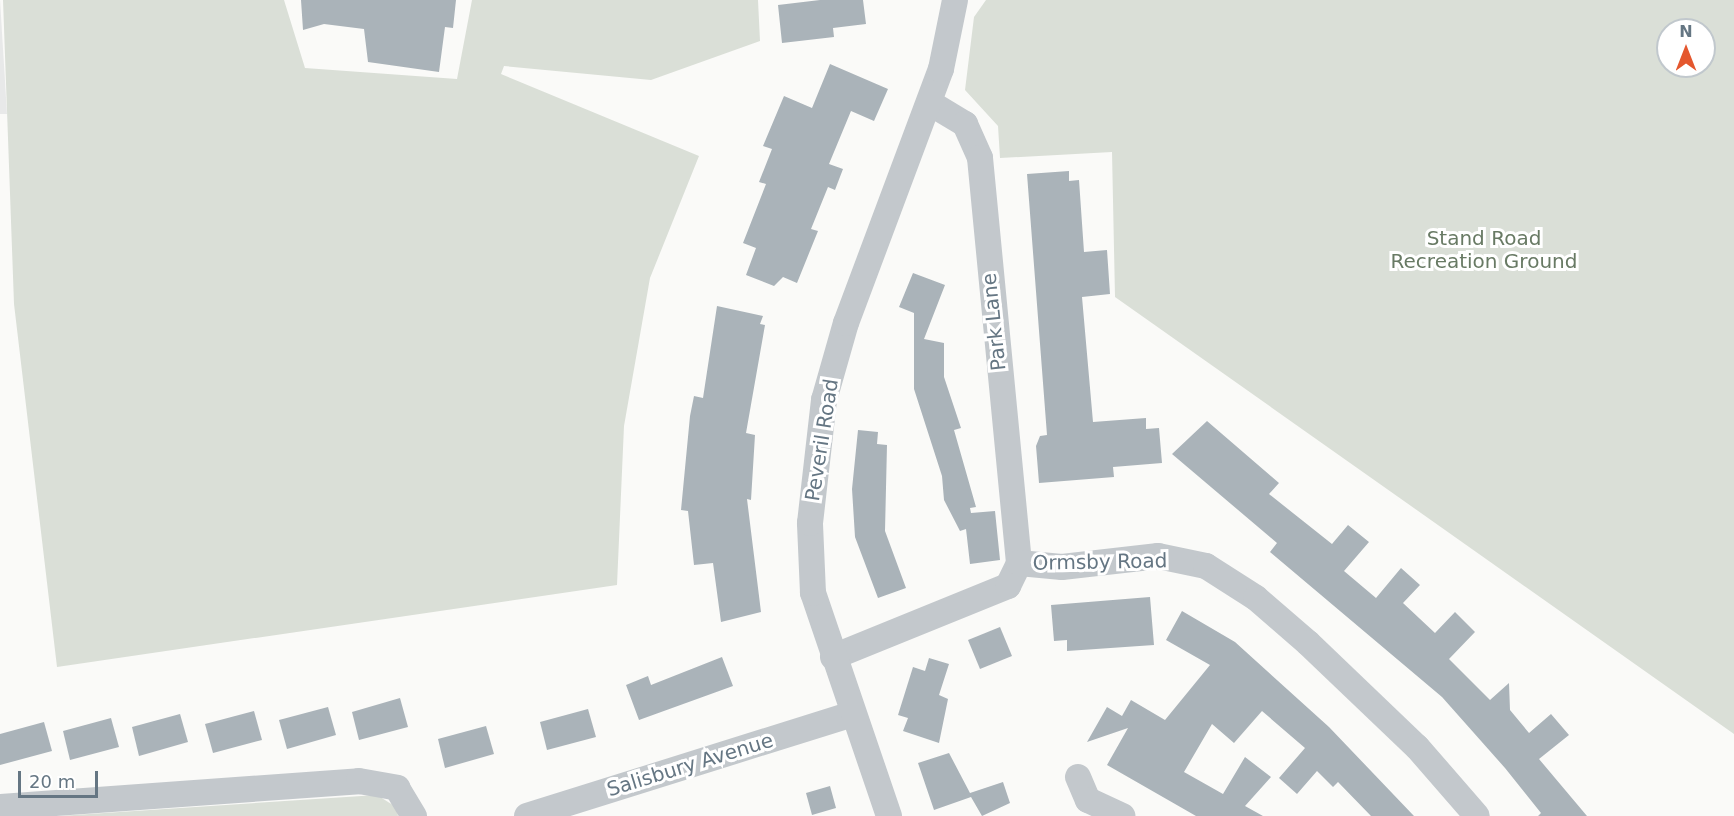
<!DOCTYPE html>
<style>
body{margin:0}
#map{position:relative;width:1734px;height:816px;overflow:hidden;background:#fafaf8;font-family:"DejaVu Sans",sans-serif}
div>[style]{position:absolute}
.built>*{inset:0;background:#e8e9e9}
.green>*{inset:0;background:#dadfd7}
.building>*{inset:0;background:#aab3b9}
.minor>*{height:26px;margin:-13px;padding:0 13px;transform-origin:13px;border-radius:13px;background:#c3c8cc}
span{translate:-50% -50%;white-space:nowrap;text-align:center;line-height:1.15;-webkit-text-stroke:6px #fff;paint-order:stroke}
.park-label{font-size:20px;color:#687a64}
.street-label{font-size:20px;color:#657683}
.north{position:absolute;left:1656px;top:18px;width:60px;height:60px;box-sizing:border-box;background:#fff;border:2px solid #c1c8cd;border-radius:50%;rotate:0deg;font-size:16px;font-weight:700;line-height:24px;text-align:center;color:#657683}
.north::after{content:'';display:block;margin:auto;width:21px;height:27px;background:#e4572e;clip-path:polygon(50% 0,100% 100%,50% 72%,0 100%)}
.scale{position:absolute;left:18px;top:771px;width:80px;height:27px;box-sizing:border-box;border:3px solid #657683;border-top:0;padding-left:8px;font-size:18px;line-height:21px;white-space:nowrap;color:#657683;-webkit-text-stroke:4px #fff;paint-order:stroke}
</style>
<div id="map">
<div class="built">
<i style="clip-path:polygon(0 0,7px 114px,0 114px)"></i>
</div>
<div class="green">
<i style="clip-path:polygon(3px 0,284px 0,305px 68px,457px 79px,472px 0,758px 0,760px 41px,651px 80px,504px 66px,501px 74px,699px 156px,650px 278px,624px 426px,617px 585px,57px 667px,14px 304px)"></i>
<i style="clip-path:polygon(evenodd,986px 0,1734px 0,1734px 734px,1115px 297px,1112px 152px,1000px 158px,998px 126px,965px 90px,974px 17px,986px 0,1668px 30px,1704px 30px,1704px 66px,1668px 66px,1668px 30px)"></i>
<i style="clip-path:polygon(377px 795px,396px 807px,398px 816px,59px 816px)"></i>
</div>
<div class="building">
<i style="clip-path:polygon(301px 0,456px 0,453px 28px,445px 27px,439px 72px,368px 62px,364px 29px,324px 24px,303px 30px)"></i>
<i style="clip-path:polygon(820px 0,863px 0,866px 24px,833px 28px,834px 37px,782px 43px,778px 5px)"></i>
<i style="clip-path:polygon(830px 64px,888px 89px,874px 121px,851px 111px,829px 164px,843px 169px,835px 190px,828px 187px,811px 229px,818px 231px,797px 283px,783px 277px,774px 286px,746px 275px,756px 248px,743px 243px,766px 184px,759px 182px,772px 149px,763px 146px,784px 96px,812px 108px)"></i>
<i style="clip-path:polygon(1069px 171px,1069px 181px,1079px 180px,1084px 252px,1107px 250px,1110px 294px,1082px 297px,1093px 422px,1146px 418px,1146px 429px,1159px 428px,1162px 463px,1113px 467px,1114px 477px,1039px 483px,1036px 446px,1040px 436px,1047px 435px,1027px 174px)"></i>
<i style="clip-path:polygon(913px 273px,945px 285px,924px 339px,944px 343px,944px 377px,961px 428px,954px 430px,976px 507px,970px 508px,971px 513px,995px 511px,1000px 560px,970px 564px,966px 529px,960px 531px,944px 500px,942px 476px,914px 389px,914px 313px,899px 307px)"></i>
<i style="clip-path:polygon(717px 306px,763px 316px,760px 324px,765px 325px,746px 433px,755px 435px,751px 500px,747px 499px,761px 612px,721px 622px,713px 563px,694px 565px,688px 511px,681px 510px,690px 416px,694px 396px,703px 398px)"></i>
<i style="clip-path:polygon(1207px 421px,1279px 483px,1269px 494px,1332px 544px,1348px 525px,1369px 542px,1344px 571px,1376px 598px,1401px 568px,1420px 585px,1403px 603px,1435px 633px,1455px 612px,1475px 632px,1449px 659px,1490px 700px,1509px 683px,1510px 710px,1529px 733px,1551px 714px,1569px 735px,1539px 759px,1587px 816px,1538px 816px,1541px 813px,1505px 768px,1442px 697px,1270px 552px,1277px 543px,1172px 454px)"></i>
<i style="clip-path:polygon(858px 430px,878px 432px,877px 444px,887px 445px,885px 531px,906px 588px,878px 598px,855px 537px,852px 489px)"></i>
<i style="clip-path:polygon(1150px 597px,1154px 645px,1067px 651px,1067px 640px,1054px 641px,1051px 605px)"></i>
<i style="clip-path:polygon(1182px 611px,1235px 642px,1329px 727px,1414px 816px,1371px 816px,1338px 782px,1333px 787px,1317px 771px,1297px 794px,1279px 778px,1305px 748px,1262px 711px,1234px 743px,1212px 724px,1184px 772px,1223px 794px,1245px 757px,1271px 777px,1245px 806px,1263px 816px,1196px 816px,1107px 765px,1128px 728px,1087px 742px,1107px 707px,1122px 716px,1131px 700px,1165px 720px,1210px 665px,1166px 640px)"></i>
<i style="clip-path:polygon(1000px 627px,1012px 656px,980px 669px,968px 640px)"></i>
<i style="clip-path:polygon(722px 657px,733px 686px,639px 720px,626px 685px,648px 676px,651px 685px)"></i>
<i style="clip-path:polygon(929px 658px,949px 664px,939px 695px,948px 699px,939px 743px,903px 731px,908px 718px,898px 715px,913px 667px,925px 671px)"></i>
<i style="clip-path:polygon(400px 698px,408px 727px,359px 740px,352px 712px)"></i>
<i style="clip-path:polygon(328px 707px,336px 735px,287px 749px,279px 720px)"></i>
<i style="clip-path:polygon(588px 709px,596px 737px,547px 750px,540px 722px)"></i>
<i style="clip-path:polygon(254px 711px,262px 740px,213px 753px,205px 724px)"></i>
<i style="clip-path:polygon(180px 714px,188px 742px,139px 756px,132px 727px)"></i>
<i style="clip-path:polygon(111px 718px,119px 747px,70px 760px,63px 731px)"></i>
<i style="clip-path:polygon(44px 722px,52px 751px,0 765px,0 734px)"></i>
<i style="clip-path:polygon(486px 726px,494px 754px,445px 768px,438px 739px)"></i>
<i style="clip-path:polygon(949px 753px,970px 793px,1003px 782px,1010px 803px,982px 816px,971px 797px,934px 810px,918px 763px)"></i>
<i style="clip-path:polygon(830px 786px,836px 808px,812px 815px,806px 793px)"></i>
</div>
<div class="minor">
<i style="left:930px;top:103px;width:41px;rotate:31deg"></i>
<i style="left:965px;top:124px;width:37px;rotate:66deg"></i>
<i style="left:980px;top:158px;width:407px;rotate:84.5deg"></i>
<i style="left:833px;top:657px;width:189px;rotate:-22.1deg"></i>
<i style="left:1008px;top:586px;width:25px;rotate:-64deg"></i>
<i style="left:1019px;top:563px;width:43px;rotate:5.3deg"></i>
<i style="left:1062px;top:567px;width:97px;rotate:-6.5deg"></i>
<i style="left:1158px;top:556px;width:49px;rotate:11.8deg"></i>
<i style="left:1206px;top:566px;width:59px;rotate:32.6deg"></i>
<i style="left:1256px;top:598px;width:69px;rotate:40.9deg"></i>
<i style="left:1308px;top:643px;width:151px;rotate:43.7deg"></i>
<i style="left:1417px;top:747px;width:91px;rotate:49deg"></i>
<i style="left:1078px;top:777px;width:25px;rotate:67deg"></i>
<i style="left:1088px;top:800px;width:38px;rotate:25deg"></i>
<i style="left:0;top:807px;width:360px;rotate:-4.1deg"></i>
<i style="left:359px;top:781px;width:39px;rotate:10deg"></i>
<i style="left:397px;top:788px;width:33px;rotate:59deg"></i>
<i style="left:527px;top:816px;width:342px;rotate:-17.4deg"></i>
<i style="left:889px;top:816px;width:236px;rotate:-108.8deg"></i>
<i style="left:813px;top:593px;width:70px;rotate:-92.5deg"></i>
<i style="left:810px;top:523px;width:124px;rotate:-83.5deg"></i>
<i style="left:824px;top:400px;width:80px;rotate:-74.1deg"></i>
<i style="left:846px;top:323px;width:271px;rotate:-69.5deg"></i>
<i style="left:941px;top:69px;width:70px;rotate:-78.5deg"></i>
</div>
<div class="park-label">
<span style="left:1484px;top:250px">Stand Road<br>Recreation Ground</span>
</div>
<div class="street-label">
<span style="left:994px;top:322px;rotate:-96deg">Park Lane</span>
<span style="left:822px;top:440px;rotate:-81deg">Peveril Road</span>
<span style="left:1100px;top:562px;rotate:-1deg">Ormsby Road</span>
<span style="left:690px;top:765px;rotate:-17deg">Salisbury Avenue</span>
</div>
<div class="north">N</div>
<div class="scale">20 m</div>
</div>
